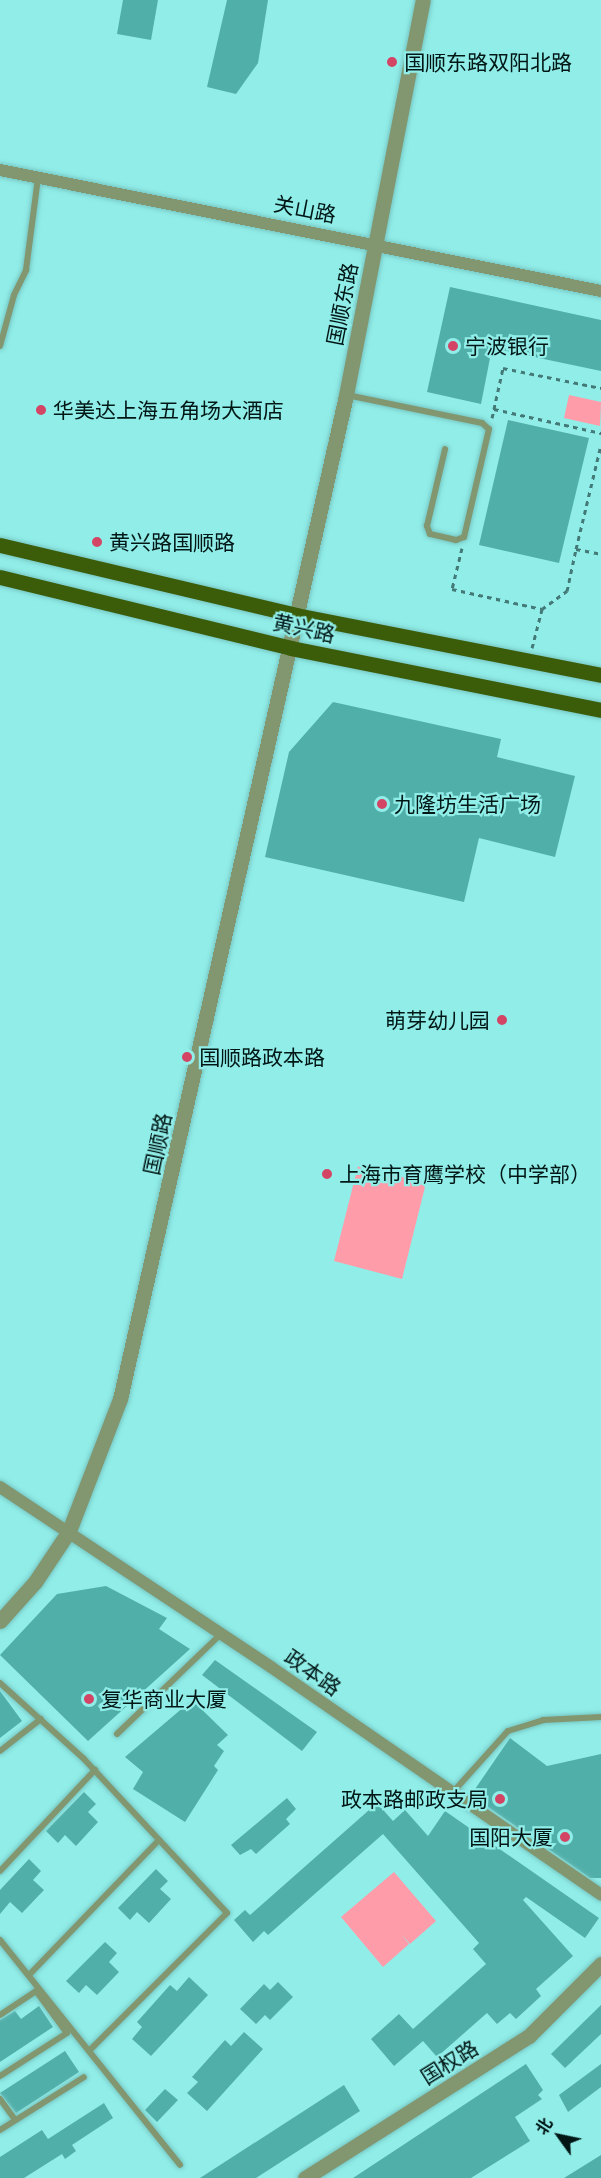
<!DOCTYPE html>
<meta charset="utf-8">
<style>
body{margin:0}
#map{position:relative;width:601px;height:2178px;overflow:hidden;background:#91ede8;font-family:"Noto Sans","Noto Sans SC",sans-serif}
div>[style]{position:absolute}
.green>*{inset:0;background:#ff9caa}
.building>*{inset:0;background:#51afaa}
.path>*{height:3px;margin-top:-1.5px;transform-origin:0;background:repeating-linear-gradient(90deg,#437977 0 4.5px,transparent 0 9px)}
.roads{filter:drop-shadow(0 0 2px #77c6c2) drop-shadow(0 0 2px #77c6c2)}
.service>*{height:6px;margin:-3px;padding:0 3px;transform-origin:3px;border-radius:3px;background:#829770}
.minor>*{height:12px;margin:-6px;padding:0 6px;transform-origin:6px;border-radius:6px;background:#829770}
.tertiary>*{height:15px;margin:-7.5px;padding:0 7.5px;transform-origin:7.5px;border-radius:7.5px;background:#829770}
.primary>*{height:15px;margin:-7.5px;padding:0 7.5px;transform-origin:7.5px;border-radius:7.5px;background:#3b5d0a}
.dots>*{width:16px;height:16px;translate:-50% -50%;box-sizing:border-box;border:3px solid #91ede8;border-radius:50%}
span{translate:-50% -50%;white-space:nowrap;text-align:center;line-height:1.15;-webkit-text-stroke:4.5px #91ede8;paint-order:stroke}
.poi-label{font-size:21px;color:#001716}
.left{translate:0 -50%;text-align:left}
.right{translate:-100% -50%;text-align:right}
.street-label{font-size:21px;color:#001716}
.north{position:absolute;left:529px;top:2106px;width:60px;height:60px;-webkit-text-stroke:4px #91ede8;paint-order:stroke;rotate:303deg;font-size:16px;font-weight:700;line-height:24px;text-align:center;color:#001716}
.north::after{content:'';display:block;margin:auto;width:21px;height:27px;background:#001716;clip-path:polygon(50% 0,100% 100%,50% 72%,0 100%)}
</style>
<div id="map">
<div class="green">
<i style="clip-path:polygon(569px 395px,601px 402px,600px 426px,564px 418px)"></i>
<i style="clip-path:polygon(358px 1166px,426px 1183px,402px 1279px,334px 1261px)"></i>
<i style="clip-path:polygon(394px 1872px,436px 1921px,410px 1944px,401px 1934px,409px 1944px,383px 1967px,341px 1917px)"></i>
</div>
<div class="building">
<i style="clip-path:polygon(123px 0,158px 0,151px 40px,117px 34px)"></i>
<i style="clip-path:polygon(227px 0,268px 0,258px 63px,236px 94px,207px 87px)"></i>
<i style="clip-path:polygon(450px 287px,601px 320px,601px 371px,492px 348px,481px 404px,427px 392px)"></i>
<i style="clip-path:polygon(508px 420px,589px 438px,559px 563px,479px 545px)"></i>
<i style="clip-path:polygon(333px 702px,501px 739px,497px 757px,575px 776px,555px 857px,479px 838px,464px 902px,265px 857px,289px 752px)"></i>
<i style="clip-path:polygon(106px 1586px,167px 1618px,159px 1629px,190px 1649px,88px 1741px,0 1655px,57px 1594px)"></i>
<i style="clip-path:polygon(215px 1660px,317px 1732px,302px 1751px,202px 1675px)"></i>
<i style="clip-path:polygon(0 1691px,22px 1721px,0 1738px)"></i>
<i style="clip-path:polygon(192px 1700px,228px 1735px,217px 1745px,224px 1751px,214px 1766px,218px 1770px,185px 1822px,133px 1789px,143px 1772px,125px 1757px)"></i>
<i style="clip-path:polygon(510px 1738px,547px 1766px,601px 1754px,601px 1878px,590px 1878px,471px 1795px)"></i>
<i style="clip-path:polygon(84px 1792px,96px 1804px,88px 1812px,98px 1822px,76px 1846px,65px 1835px,58px 1843px,46px 1831px)"></i>
<i style="clip-path:polygon(287px 1798px,296px 1809px,286px 1819px,290px 1824px,256px 1854px,251px 1849px,240px 1855px,231px 1845px)"></i>
<i style="clip-path:polygon(377px 1803px,393px 1821px,405px 1810px,428px 1836px,445px 1811px,599px 1918px,585px 1938px,526px 1897px,523px 1900px,573px 1956px,536px 1989px,541px 1996px,516px 2019px,510px 2013px,497px 2024px,487px 2013px,437px 2057px,423px 2041px,394px 2066px,371px 2039px,399px 2014px,413px 2029px,486px 1964px,473px 1949px,479px 1943px,383px 1834px,268px 1935px,264px 1931px,253px 1942px,234px 1920px,245px 1910px,250px 1915px)"></i>
<i style="clip-path:polygon(29px 1859px,41px 1871px,33px 1880px,44px 1890px,22px 1913px,10px 1902px,0 1914px,0 1890px)"></i>
<i style="clip-path:polygon(156px 1869px,168px 1881px,160px 1889px,171px 1899px,149px 1923px,137px 1912px,130px 1920px,118px 1908px)"></i>
<i style="clip-path:polygon(105px 1942px,117px 1953px,109px 1962px,119px 1972px,97px 1995px,86px 1985px,79px 1993px,66px 1981px)"></i>
<i style="clip-path:polygon(189px 1977px,208px 1995px,151px 2056px,132px 2039px,142px 2027px,137px 2022px,170px 1985px,177px 1991px)"></i>
<i style="clip-path:polygon(278px 1982px,293px 1997px,270px 2020px,265px 2015px,256px 2024px,240px 2009px,264px 1984px,270px 1990px)"></i>
<i style="clip-path:polygon(601px 2005px,601px 2034px,565px 2068px,551px 2054px)"></i>
<i style="clip-path:polygon(39px 2006px,53px 2027px,0 2062px,0 2020px,15px 2011px,21px 2019px)"></i>
<i style="clip-path:polygon(244px 2032px,263px 2049px,207px 2111px,187px 2093px,198px 2082px,192px 2077px,225px 2040px,231px 2046px)"></i>
<i style="clip-path:polygon(65px 2051px,79px 2072px,16px 2113px,0 2093px)"></i>
<i style="clip-path:polygon(526px 2064px,543px 2090px,538px 2095px,542px 2099px,515px 2117px,530px 2141px,471px 2178px,353px 2178px)"></i>
<i style="clip-path:polygon(601px 2064px,601px 2087px,568px 2112px,559px 2095px)"></i>
<i style="clip-path:polygon(344px 2085px,360px 2111px,256px 2178px,200px 2178px)"></i>
<i style="clip-path:polygon(165px 2089px,178px 2100px,157px 2122px,145px 2110px)"></i>
<i style="clip-path:polygon(104px 2103px,113px 2118px,72px 2145px,76px 2151px,65px 2159px,62px 2154px,24px 2178px,0 2178px,0 2157px,42px 2130px,48px 2139px)"></i>
<i style="clip-path:polygon(601px 2155px,601px 2178px,564px 2178px)"></i>
</div>
<div class="path">
<i style="left:494px;top:409px;width:110px;rotate:12.6deg"></i>
<i style="left:492px;top:418px;width:51px;rotate:-77.6deg"></i>
<i style="left:503px;top:368px;width:100px;rotate:11.5deg"></i>
<i style="left:462px;top:548px;width:42px;rotate:103.7deg"></i>
<i style="left:452px;top:589px;width:92px;rotate:12.5deg"></i>
<i style="left:576px;top:549px;width:107px;rotate:-76.5deg"></i>
<i style="left:532px;top:648px;width:40px;rotate:-75.6deg"></i>
<i style="left:542px;top:609px;width:31px;rotate:-36deg"></i>
<i style="left:567px;top:591px;width:43px;rotate:-77.9deg"></i>
<i style="left:576px;top:549px;width:25px;rotate:11deg"></i>
</div>
<div class="roads">
<div class="service">
<i style="left:0;top:346px;width:53px;rotate:-74.6deg"></i>
<i style="left:14px;top:295px;width:28px;rotate:-64deg"></i>
<i style="left:26px;top:270px;width:93px;rotate:-82.6deg"></i>
<i style="left:347px;top:395px;width:138px;rotate:11.7deg"></i>
<i style="left:482px;top:423px;width:9px;rotate:41deg"></i>
<i style="left:489px;top:429px;width:111px;rotate:103deg"></i>
<i style="left:464px;top:537px;width:9px;rotate:159deg"></i>
<i style="left:456px;top:540px;width:27px;rotate:-167deg"></i>
<i style="left:430px;top:534px;width:9px;rotate:-111deg"></i>
<i style="left:427px;top:526px;width:79px;rotate:-76.8deg"></i>
<i style="left:0;top:1683px;width:113px;rotate:42.1deg"></i>
<i style="left:84px;top:1759px;width:210px;rotate:47.1deg"></i>
<i style="left:227px;top:1913px;width:194px;rotate:135deg"></i>
<i style="left:117px;top:1734px;width:144px;rotate:-43.9deg"></i>
<i style="left:0;top:1751px;width:52px;rotate:-38deg"></i>
<i style="left:453px;top:1792px;width:82px;rotate:-48deg"></i>
<i style="left:508px;top:1731px;width:37px;rotate:-17deg"></i>
<i style="left:543px;top:1720px;width:58px;rotate:-3deg"></i>
<i style="left:0;top:1871px;width:139px;rotate:-46.8deg"></i>
<i style="left:0;top:1940px;width:288px;rotate:51.3deg"></i>
<i style="left:30px;top:1974px;width:186px;rotate:-46.1deg"></i>
<i style="left:0;top:2015px;width:43px;rotate:-33.7deg"></i>
<i style="left:36px;top:1991px;width:52px;rotate:53.6deg"></i>
<i style="left:67px;top:2033px;width:80px;rotate:147.3deg"></i>
<i style="left:0;top:2099px;width:26px;rotate:54deg"></i>
<i style="left:0;top:2130px;width:99px;rotate:-32.2deg"></i>
</div>
<div class="minor">
<i style="left:0;top:170px;width:613px;rotate:11.38deg"></i>
<i style="left:0;top:1487px;width:325px;rotate:33.6deg"></i>
<i style="left:271px;top:1667px;width:401px;rotate:34.6deg"></i>
</div>
<div class="tertiary">
<i style="left:0;top:1621px;width:52px;rotate:-48.1deg"></i>
<i style="left:35px;top:1582px;width:61px;rotate:-56.3deg"></i>
<i style="left:69px;top:1531px;width:142px;rotate:-68.9deg"></i>
<i style="left:120px;top:1399px;width:1029px;rotate:-77.31deg"></i>
<i style="left:346px;top:395px;width:402px;rotate:-79deg"></i>
<i style="left:305px;top:2178px;width:265px;rotate:-32.4deg"></i>
<i style="left:529px;top:2036px;width:102px;rotate:-45deg"></i>
</div>
<div class="primary">
<i style="left:0;top:545px;width:304px;rotate:13.3deg"></i>
<i style="left:296px;top:615px;width:311px;rotate:11.1deg"></i>
<i style="left:0;top:577px;width:300px;rotate:13.7deg"></i>
<i style="left:291px;top:648px;width:316px;rotate:11.3deg"></i>
</div>
</div>
<div class="dots">
<i style="left:392px;top:62px;background:#d34465"></i>
<i style="left:453px;top:346px;background:#d34465"></i>
<i style="left:41px;top:410px;background:#d34465"></i>
<i style="left:97px;top:542px;background:#d34465"></i>
<i style="left:382px;top:804px;background:#d34465"></i>
<i style="left:502px;top:1020px;background:#d34465"></i>
<i style="left:187px;top:1057px;background:#d34465"></i>
<i style="left:327px;top:1174px;background:#d34465"></i>
<i style="left:89px;top:1699px;background:#d34465"></i>
<i style="left:500px;top:1799px;background:#d34465"></i>
<i style="left:565px;top:1837px;background:#d34465"></i>
</div>
<div class="poi-label">
<span class="left" style="left:404px;top:62px">国顺东路双阳北路</span>
<span class="left" style="left:465px;top:346px">宁波银行</span>
<span class="left" style="left:53px;top:410px">华美达上海五角场大酒店</span>
<span class="left" style="left:109px;top:542px">黄兴路国顺路</span>
<span class="left" style="left:394px;top:804px">九隆坊生活广场</span>
<span class="right" style="left:490px;top:1020px">萌芽幼儿园</span>
<span class="left" style="left:199px;top:1057px">国顺路政本路</span>
<span class="left" style="left:339px;top:1174px">上海市育鹰学校（中学部）</span>
<span class="left" style="left:101px;top:1699px">复华商业大厦</span>
<span class="right" style="left:488px;top:1799px">政本路邮政支局</span>
<span class="right" style="left:553px;top:1837px">国阳大厦</span>
</div>
<div class="street-label">
<span style="left:305px;top:209px;rotate:11deg">关山路</span>
<span style="left:342px;top:304px;rotate:-79deg">国顺东路</span>
<span style="left:304px;top:628px;rotate:12deg">黄兴路</span>
<span style="left:157px;top:1144px;rotate:-78deg">国顺路</span>
<span style="left:313px;top:1672px;rotate:35deg">政本路</span>
<span style="left:449px;top:2062px;rotate:-32deg">国权路</span>
</div>
<div class="north">北</div>
</div>
